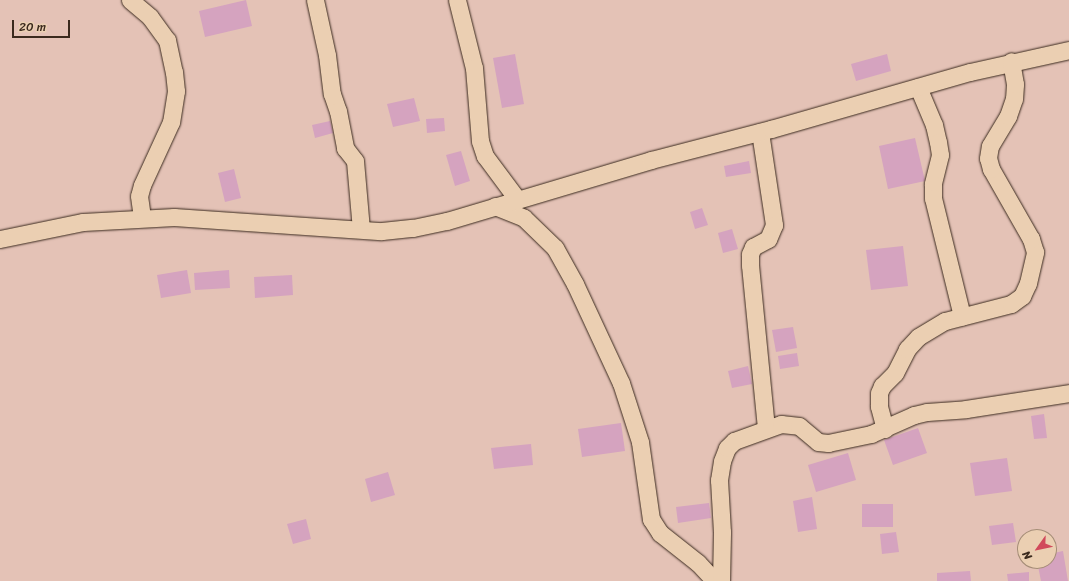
<!DOCTYPE html>
<style>
body{margin:0}
#map{position:relative;width:1069px;height:581px;overflow:hidden;background:#e4c2b6;font-family:Sriracha,sans-serif}
div>[style]{position:absolute}
.building>*{inset:0;background:#d5a3bf}
.roads{filter:drop-shadow(0 0 1px #3b2a1e) drop-shadow(0 0 1px #3b2a1e)}
.street>*{height:17px;margin:-8.5px;padding:0 8.5px;transform-origin:8.5px;border-radius:8.5px;background:#ebcfb2}
span{translate:-50% -50%;white-space:nowrap;text-align:center;line-height:1.15;-webkit-text-stroke:3.5px #ebcfb2;paint-order:stroke}
.north{position:absolute;left:1017px;top:529px;width:40px;height:40px;box-sizing:border-box;background:#ebcfb2;border:1px solid #a58d77;border-radius:50%;rotate:237deg;font-size:11px;font-weight:700;line-height:16px;text-align:center;color:#3b2a1e}
.north::after{content:'';display:block;margin:auto;width:14px;height:18px;background:#d1495b;clip-path:polygon(50% 0,100% 100%,50% 72%,0 100%)}
.scale{position:absolute;left:12px;top:20px;width:58px;height:18px;box-sizing:border-box;border:2px solid #3b2a1e;border-top:0;padding-left:5px;font-size:12px;line-height:14px;white-space:nowrap;color:#3b2a1e;-webkit-text-stroke:3px #ebcfb2;paint-order:stroke}
</style>
<div id="map">
<div class="building">
<i style="clip-path:polygon(246px 0,252px 26px,205px 37px,199px 11px)"></i>
<i style="clip-path:polygon(515px 54px,524px 104px,502px 108px,493px 58px)"></i>
<i style="clip-path:polygon(887px 54px,891px 71px,856px 81px,851px 64px)"></i>
<i style="clip-path:polygon(414px 98px,420px 121px,393px 127px,387px 104px)"></i>
<i style="clip-path:polygon(444px 118px,445px 131px,427px 133px,426px 119px)"></i>
<i style="clip-path:polygon(330px 121px,333px 133px,315px 138px,312px 125px)"></i>
<i style="clip-path:polygon(915px 138px,925px 181px,888px 189px,879px 146px)"></i>
<i style="clip-path:polygon(461px 151px,470px 181px,455px 186px,446px 155px)"></i>
<i style="clip-path:polygon(749px 161px,751px 173px,726px 177px,724px 166px)"></i>
<i style="clip-path:polygon(234px 169px,241px 198px,225px 202px,218px 173px)"></i>
<i style="clip-path:polygon(702px 208px,708px 225px,695px 229px,690px 212px)"></i>
<i style="clip-path:polygon(732px 229px,738px 249px,723px 253px,718px 233px)"></i>
<i style="clip-path:polygon(903px 246px,908px 286px,871px 290px,866px 250px)"></i>
<i style="clip-path:polygon(187px 270px,191px 293px,161px 298px,157px 275px)"></i>
<i style="clip-path:polygon(229px 270px,230px 288px,195px 290px,194px 273px)"></i>
<i style="clip-path:polygon(292px 275px,293px 295px,255px 298px,254px 277px)"></i>
<i style="clip-path:polygon(793px 327px,797px 348px,776px 352px,772px 330px)"></i>
<i style="clip-path:polygon(797px 353px,799px 366px,780px 369px,778px 356px)"></i>
<i style="clip-path:polygon(748px 366px,752px 384px,732px 388px,728px 371px)"></i>
<i style="clip-path:polygon(1044px 414px,1047px 438px,1034px 439px,1031px 416px)"></i>
<i style="clip-path:polygon(621px 423px,625px 451px,582px 457px,578px 429px)"></i>
<i style="clip-path:polygon(918px 428px,927px 453px,893px 465px,884px 440px)"></i>
<i style="clip-path:polygon(531px 444px,533px 465px,494px 469px,491px 448px)"></i>
<i style="clip-path:polygon(848px 453px,856px 480px,816px 492px,808px 465px)"></i>
<i style="clip-path:polygon(1007px 458px,1012px 491px,975px 496px,970px 463px)"></i>
<i style="clip-path:polygon(388px 472px,395px 495px,371px 502px,365px 479px)"></i>
<i style="clip-path:polygon(812px 497px,817px 529px,798px 532px,793px 501px)"></i>
<i style="clip-path:polygon(709px 503px,711px 518px,678px 523px,676px 507px)"></i>
<i style="clip-path:polygon(862px 504px,893px 504px,893px 527px,862px 527px)"></i>
<i style="clip-path:polygon(306px 519px,311px 539px,293px 544px,287px 524px)"></i>
<i style="clip-path:polygon(1013px 523px,1016px 542px,992px 545px,989px 526px)"></i>
<i style="clip-path:polygon(896px 532px,899px 552px,882px 554px,880px 534px)"></i>
<i style="clip-path:polygon(1063px 551px,1068px 581px,1041px 581px,1037px 561px,1049px 561px,1049px 554px)"></i>
<i style="clip-path:polygon(970px 571px,971px 581px,937px 581px,937px 573px)"></i>
<i style="clip-path:polygon(1029px 572px,1029px 581px,1008px 581px,1007px 574px)"></i>
</div>
<div class="roads">
<div class="street">
<i style="left:130px;top:0;width:26px;rotate:40deg"></i>
<i style="left:150px;top:17px;width:29px;rotate:54deg"></i>
<i style="left:167px;top:40px;width:33px;rotate:78deg"></i>
<i style="left:174px;top:72px;width:19px;rotate:84deg"></i>
<i style="left:176px;top:91px;width:31px;rotate:99deg"></i>
<i style="left:171px;top:122px;width:69px;rotate:114.7deg"></i>
<i style="left:142px;top:185px;width:11px;rotate:105deg"></i>
<i style="left:139px;top:196px;width:22px;rotate:82deg"></i>
<i style="left:315px;top:0;width:56px;rotate:77.7deg"></i>
<i style="left:327px;top:55px;width:39px;rotate:83deg"></i>
<i style="left:332px;top:94px;width:18px;rotate:71deg"></i>
<i style="left:338px;top:111px;width:38px;rotate:79deg"></i>
<i style="left:345px;top:148px;width:16px;rotate:52deg"></i>
<i style="left:355px;top:161px;width:68px;rotate:85deg"></i>
<i style="left:457px;top:0;width:70px;rotate:76deg"></i>
<i style="left:474px;top:68px;width:73px;rotate:85.3deg"></i>
<i style="left:480px;top:141px;width:16px;rotate:72deg"></i>
<i style="left:485px;top:156px;width:54px;rotate:53.3deg"></i>
<i style="left:918px;top:87px;width:41px;rotate:67.2deg"></i>
<i style="left:934px;top:125px;width:17px;rotate:77deg"></i>
<i style="left:938px;top:142px;width:13px;rotate:81deg"></i>
<i style="left:940px;top:155px;width:30px;rotate:104deg"></i>
<i style="left:933px;top:184px;width:14px;rotate:90deg"></i>
<i style="left:933px;top:198px;width:122px;rotate:76.2deg"></i>
<i style="left:760px;top:132px;width:94px;rotate:81.4deg"></i>
<i style="left:774px;top:225px;width:15px;rotate:113deg"></i>
<i style="left:768px;top:239px;width:17px;rotate:152deg"></i>
<i style="left:753px;top:247px;width:8px;rotate:113deg"></i>
<i style="left:750px;top:254px;width:11px;rotate:90deg"></i>
<i style="left:750px;top:265px;width:164px;rotate:84.4deg"></i>
<i style="left:495px;top:206px;width:31px;rotate:22deg"></i>
<i style="left:524px;top:218px;width:43px;rotate:44.1deg"></i>
<i style="left:555px;top:248px;width:41px;rotate:60.9deg"></i>
<i style="left:575px;top:284px;width:109px;rotate:65.1deg"></i>
<i style="left:621px;top:383px;width:62px;rotate:72.1deg"></i>
<i style="left:640px;top:442px;width:78px;rotate:81.9deg"></i>
<i style="left:651px;top:519px;width:17px;rotate:57deg"></i>
<i style="left:660px;top:533px;width:48px;rotate:38.3deg"></i>
<i style="left:698px;top:563px;width:25px;rotate:47deg"></i>
<i style="left:0;top:239px;width:85px;rotate:-11.6deg"></i>
<i style="left:83px;top:222px;width:91px;rotate:-3.1deg"></i>
<i style="left:174px;top:217px;width:208px;rotate:3.9deg"></i>
<i style="left:382px;top:231px;width:31px;rotate:-6deg"></i>
<i style="left:413px;top:228px;width:35px;rotate:-12deg"></i>
<i style="left:447px;top:221px;width:213px;rotate:-16.6deg"></i>
<i style="left:651px;top:160px;width:124px;rotate:-14.5deg"></i>
<i style="left:771px;top:129px;width:207px;rotate:-16deg"></i>
<i style="left:970px;top:72px;width:101px;rotate:-12.5deg"></i>
<i style="left:885px;top:429px;width:24px;rotate:-105deg"></i>
<i style="left:879px;top:406px;width:13px;rotate:-90deg"></i>
<i style="left:879px;top:393px;width:8px;rotate:-67deg"></i>
<i style="left:882px;top:386px;width:18px;rotate:-45deg"></i>
<i style="left:895px;top:373px;width:27px;rotate:-63deg"></i>
<i style="left:907px;top:349px;width:16px;rotate:-47deg"></i>
<i style="left:918px;top:337px;width:31px;rotate:-31deg"></i>
<i style="left:945px;top:321px;width:68px;rotate:-14.4deg"></i>
<i style="left:1011px;top:304px;width:14px;rotate:-36deg"></i>
<i style="left:1022px;top:296px;width:14px;rotate:-65deg"></i>
<i style="left:1028px;top:283px;width:32px;rotate:-77deg"></i>
<i style="left:1035px;top:252px;width:14px;rotate:-107deg"></i>
<i style="left:1031px;top:239px;width:81px;rotate:-119.7deg"></i>
<i style="left:991px;top:169px;width:11px;rotate:-105deg"></i>
<i style="left:988px;top:158px;width:12px;rotate:-81deg"></i>
<i style="left:990px;top:146px;width:35px;rotate:-59deg"></i>
<i style="left:1008px;top:116px;width:18px;rotate:-71deg"></i>
<i style="left:1014px;top:99px;width:15px;rotate:-86deg"></i>
<i style="left:1015px;top:84px;width:23px;rotate:-100deg"></i>
<i style="left:721px;top:581px;width:49px;rotate:-88.8deg"></i>
<i style="left:722px;top:532px;width:52px;rotate:-93.3deg"></i>
<i style="left:719px;top:480px;width:19px;rotate:-81deg"></i>
<i style="left:722px;top:461px;width:14px;rotate:-69deg"></i>
<i style="left:727px;top:448px;width:10px;rotate:-45deg"></i>
<i style="left:734px;top:441px;width:50px;rotate:-19.9deg"></i>
<i style="left:781px;top:424px;width:18px;rotate:6deg"></i>
<i style="left:799px;top:426px;width:25px;rotate:40deg"></i>
<i style="left:818px;top:442px;width:10px;rotate:6deg"></i>
<i style="left:828px;top:443px;width:44px;rotate:-11.8deg"></i>
<i style="left:871px;top:434px;width:47px;rotate:-23.8deg"></i>
<i style="left:914px;top:415px;width:13px;rotate:-13deg"></i>
<i style="left:927px;top:412px;width:39px;rotate:-4deg"></i>
<i style="left:966px;top:409px;width:104px;rotate:-8.8deg"></i>
</div>
</div>
<div class="north">N</div>
<div class="scale">20 m</div>
</div>
